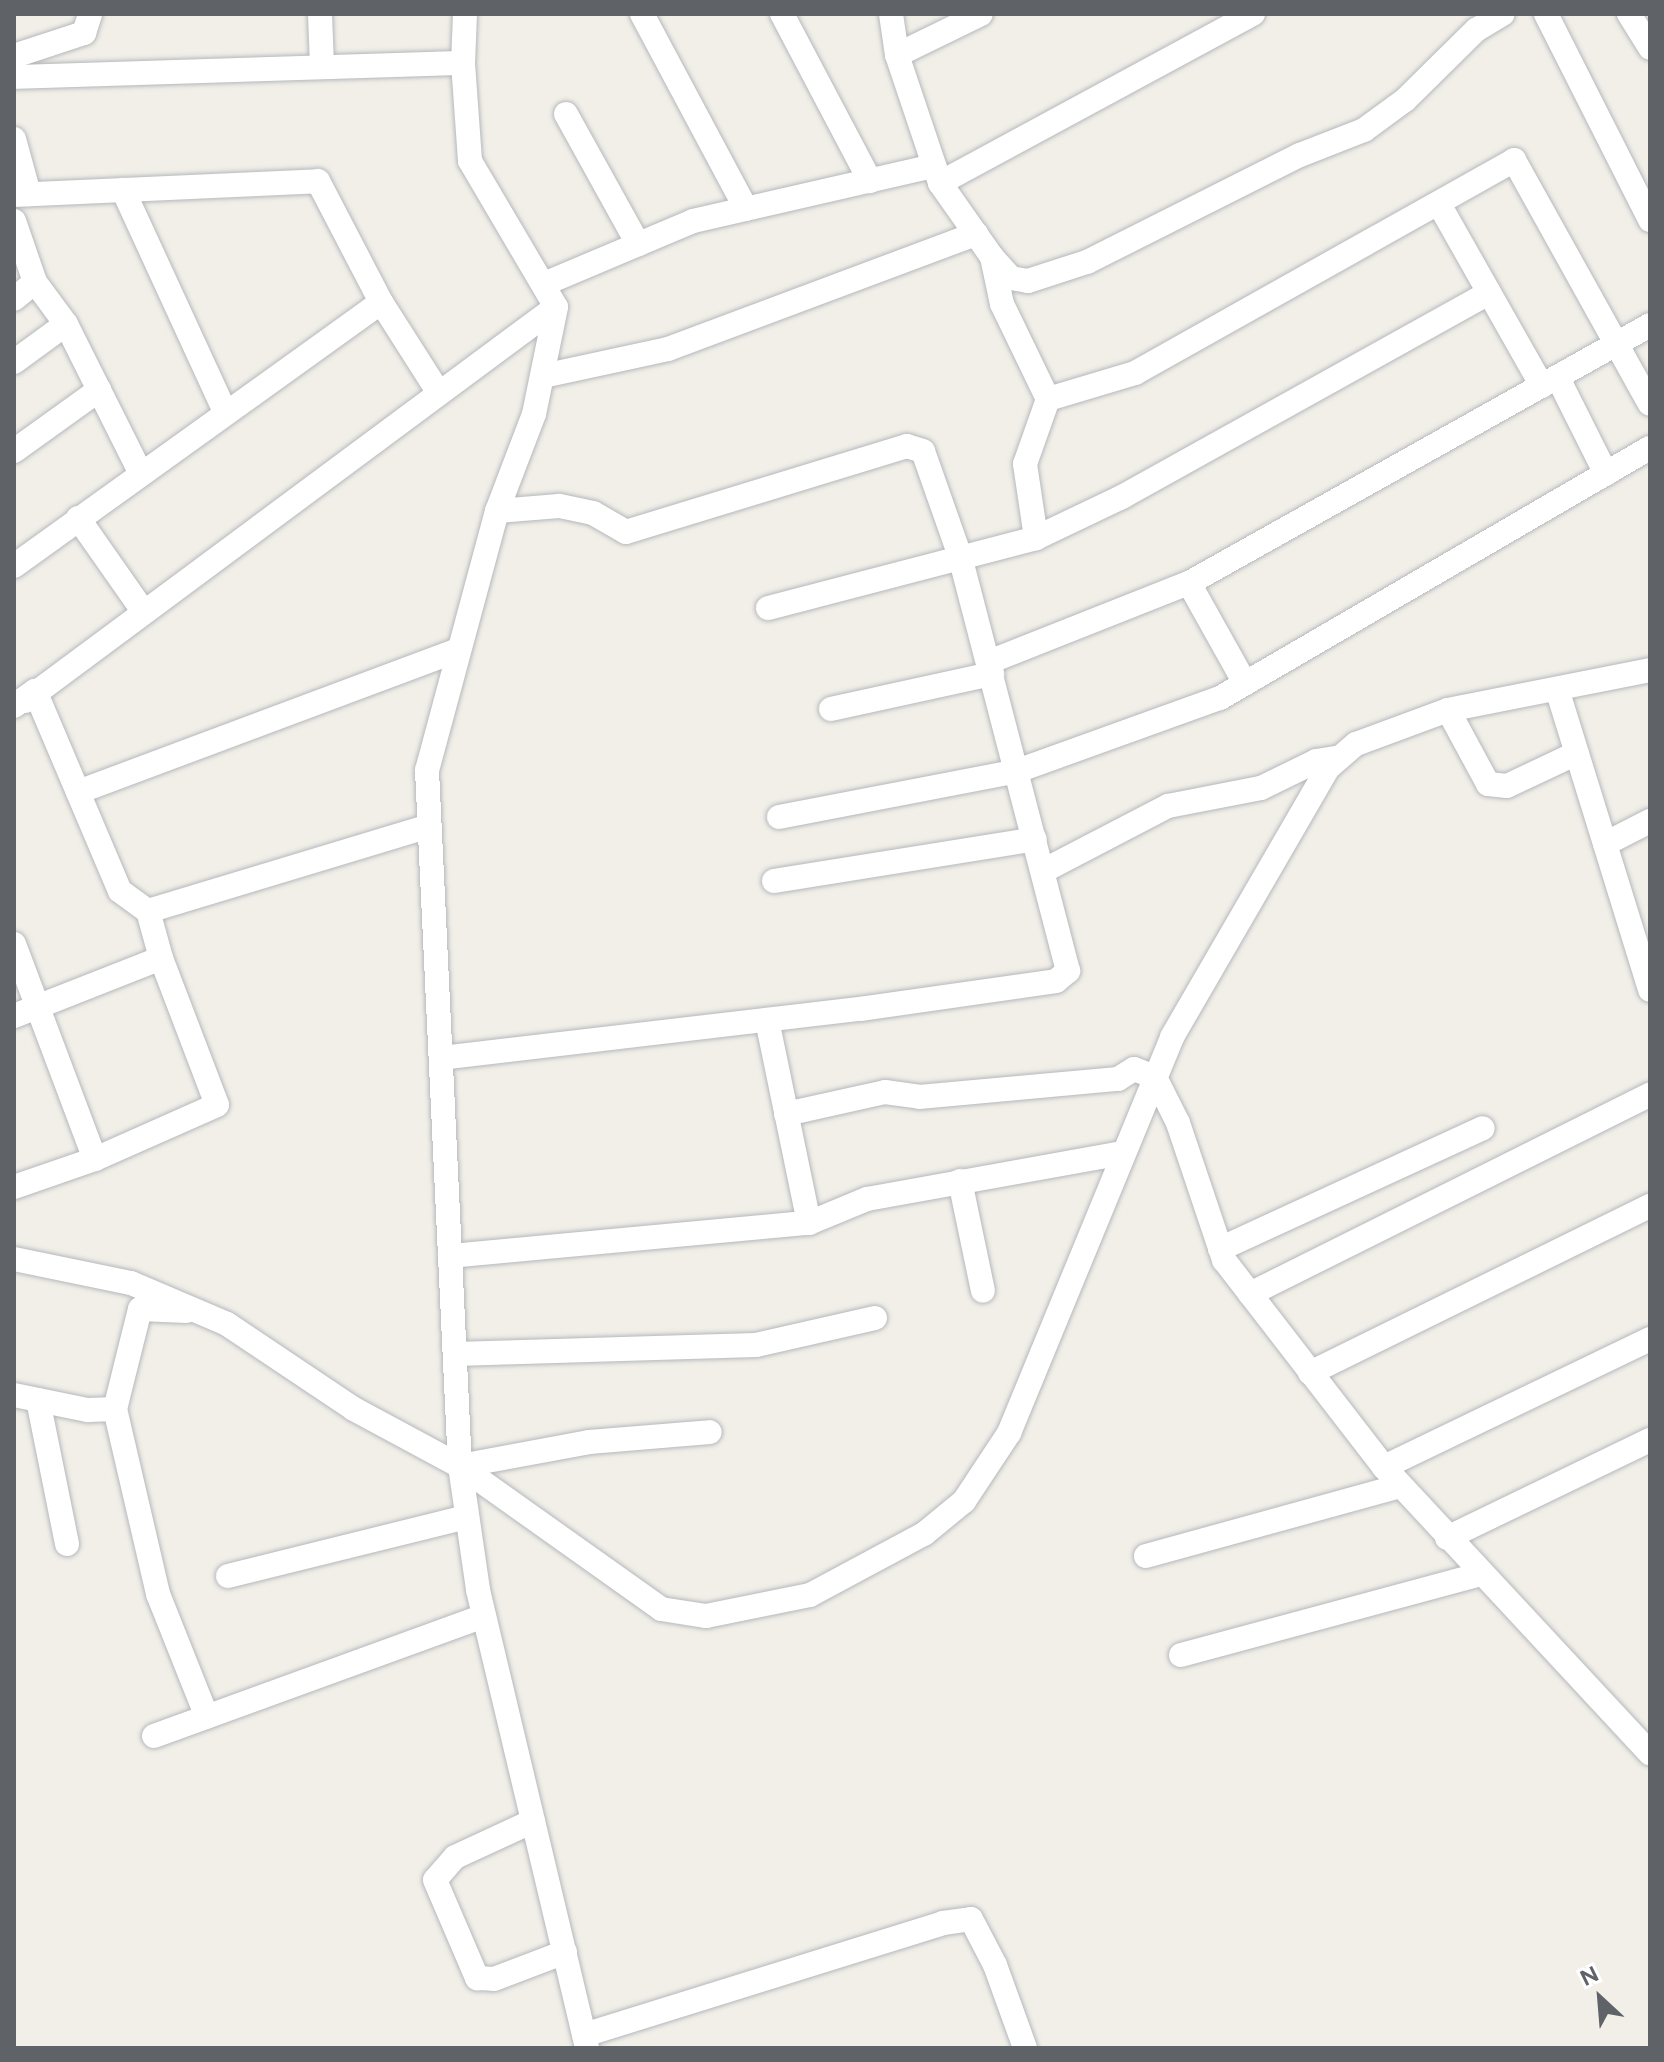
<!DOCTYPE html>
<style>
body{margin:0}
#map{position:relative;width:1664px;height:2062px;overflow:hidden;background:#f1efe8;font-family:Figtree,sans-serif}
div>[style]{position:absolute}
.roads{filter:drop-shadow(0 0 2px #b5b8bc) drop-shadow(0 0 2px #b5b8bc)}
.minor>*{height:24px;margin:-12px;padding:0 12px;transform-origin:12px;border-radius:12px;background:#fff}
span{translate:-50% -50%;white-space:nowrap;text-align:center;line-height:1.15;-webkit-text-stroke:6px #fff;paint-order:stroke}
.frame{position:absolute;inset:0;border:16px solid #5f6368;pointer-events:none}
.north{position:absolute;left:1560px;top:1958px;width:80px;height:80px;-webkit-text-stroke:6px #fff;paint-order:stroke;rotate:334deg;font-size:22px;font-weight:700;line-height:32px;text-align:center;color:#5f6368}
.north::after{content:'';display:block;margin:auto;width:28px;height:36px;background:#5f6368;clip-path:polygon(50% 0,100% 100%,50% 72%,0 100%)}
</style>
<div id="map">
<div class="roads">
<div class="minor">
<i style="left:320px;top:14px;width:52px;rotate:87.8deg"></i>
<i style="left:465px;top:14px;width:49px;rotate:92.3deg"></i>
<i style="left:463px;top:63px;width:98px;rotate:85.9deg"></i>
<i style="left:470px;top:161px;width:169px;rotate:59.5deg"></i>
<i style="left:556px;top:307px;width:109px;rotate:101.6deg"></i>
<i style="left:534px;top:414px;width:104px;rotate:110.9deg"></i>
<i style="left:497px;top:511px;width:268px;rotate:105.1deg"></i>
<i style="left:427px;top:770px;width:697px;rotate:87.29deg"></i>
<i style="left:460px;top:1466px;width:125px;rotate:81.7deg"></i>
<i style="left:478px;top:1590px;width:471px;rotate:76.6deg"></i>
<i style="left:642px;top:14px;width:221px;rotate:61.9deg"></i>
<i style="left:782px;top:14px;width:189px;rotate:62.2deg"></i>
<i style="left:891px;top:14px;width:41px;rotate:81.7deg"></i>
<i style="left:897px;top:55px;width:135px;rotate:71.4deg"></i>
<i style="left:940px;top:183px;width:90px;rotate:54.9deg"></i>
<i style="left:992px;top:257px;width:28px;rotate:48deg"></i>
<i style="left:1011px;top:278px;width:17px;rotate:10deg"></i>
<i style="left:1028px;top:281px;width:62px;rotate:-17.9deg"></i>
<i style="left:1087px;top:262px;width:238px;rotate:-26.7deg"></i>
<i style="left:1300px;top:155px;width:69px;rotate:-21.3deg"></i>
<i style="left:1364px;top:130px;width:51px;rotate:-36.2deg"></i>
<i style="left:1405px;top:100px;width:100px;rotate:-44.6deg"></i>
<i style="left:1476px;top:30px;width:31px;rotate:-31deg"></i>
<i style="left:1546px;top:14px;width:231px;rotate:63.2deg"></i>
<i style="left:1629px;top:14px;width:40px;rotate:58deg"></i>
<i style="left:897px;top:55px;width:93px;rotate:-26deg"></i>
<i style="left:14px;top:56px;width:74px;rotate:-18.2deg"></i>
<i style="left:84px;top:33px;width:20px;rotate:-72deg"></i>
<i style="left:14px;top:77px;width:449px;rotate:-1.8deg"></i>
<i style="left:566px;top:114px;width:149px;rotate:61deg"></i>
<i style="left:14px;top:139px;width:57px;rotate:74.7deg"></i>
<i style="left:940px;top:183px;width:356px;rotate:-28.4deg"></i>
<i style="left:123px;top:190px;width:244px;rotate:65.3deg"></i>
<i style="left:14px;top:195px;width:304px;rotate:-2.6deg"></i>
<i style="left:318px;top:181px;width:136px;rotate:62.5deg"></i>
<i style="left:381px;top:302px;width:108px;rotate:57.5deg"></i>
<i style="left:1439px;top:204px;width:209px;rotate:60.5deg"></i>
<i style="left:14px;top:221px;width:65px;rotate:71deg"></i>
<i style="left:35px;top:282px;width:52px;rotate:53.6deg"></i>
<i style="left:66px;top:324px;width:165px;rotate:63.4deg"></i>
<i style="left:992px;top:257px;width:48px;rotate:78deg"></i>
<i style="left:1002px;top:304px;width:106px;rotate:64.2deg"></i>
<i style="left:1048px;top:399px;width:69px;rotate:109.5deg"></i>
<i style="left:1025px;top:464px;width:75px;rotate:81.5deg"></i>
<i style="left:544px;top:284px;width:162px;rotate:-22.9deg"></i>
<i style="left:693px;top:221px;width:247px;rotate:-12.9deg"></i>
<i style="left:14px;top:299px;width:27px;rotate:-39deg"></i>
<i style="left:14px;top:362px;width:64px;rotate:-36.2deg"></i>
<i style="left:543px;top:376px;width:128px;rotate:-12.2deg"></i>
<i style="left:668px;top:349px;width:329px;rotate:-20.5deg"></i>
<i style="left:1558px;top:378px;width:107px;rotate:63.4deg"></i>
<i style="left:1048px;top:399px;width:91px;rotate:-16.6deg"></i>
<i style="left:1135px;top:373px;width:435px;rotate:-29.3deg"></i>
<i style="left:1514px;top:160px;width:279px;rotate:60.9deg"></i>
<i style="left:14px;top:451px;width:105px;rotate:-35.7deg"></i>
<i style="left:78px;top:518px;width:113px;rotate:55deg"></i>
<i style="left:14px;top:566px;width:452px;rotate:-35.7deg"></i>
<i style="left:1189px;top:583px;width:115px;rotate:60.8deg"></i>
<i style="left:768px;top:608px;width:277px;rotate:-14.6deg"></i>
<i style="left:1036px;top:538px;width:95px;rotate:-25.5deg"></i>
<i style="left:1122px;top:497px;width:420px;rotate:-29.1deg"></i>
<i style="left:989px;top:662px;width:215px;rotate:-21.6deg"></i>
<i style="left:1189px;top:583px;width:528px;rotate:-29.23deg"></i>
<i style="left:1557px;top:689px;width:315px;rotate:72.8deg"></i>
<i style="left:25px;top:701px;width:661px;rotate:-36.58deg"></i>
<i style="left:14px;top:706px;width:26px;rotate:-36deg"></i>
<i style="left:35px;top:691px;width:217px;rotate:67deg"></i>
<i style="left:120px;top:891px;width:34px;rotate:36deg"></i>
<i style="left:148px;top:911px;width:49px;rotate:74.5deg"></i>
<i style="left:161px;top:958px;width:157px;rotate:69.1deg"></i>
<i style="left:217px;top:1105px;width:133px;rotate:156.1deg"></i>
<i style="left:95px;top:1159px;width:86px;rotate:160.9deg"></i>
<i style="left:831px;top:709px;width:165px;rotate:-12.3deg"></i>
<i style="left:1448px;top:710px;width:84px;rotate:61.6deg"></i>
<i style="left:1488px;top:784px;width:19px;rotate:6deg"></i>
<i style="left:1507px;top:786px;width:77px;rotate:-25.2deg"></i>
<i style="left:78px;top:792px;width:403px;rotate:-20.5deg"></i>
<i style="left:779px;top:817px;width:242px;rotate:-10.9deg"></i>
<i style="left:1017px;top:771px;width:216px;rotate:-19.8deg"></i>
<i style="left:1220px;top:698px;width:497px;rotate:-30.2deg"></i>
<i style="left:1605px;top:844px;width:51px;rotate:-27.1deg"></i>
<i style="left:1043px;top:871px;width:141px;rotate:-27.5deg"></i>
<i style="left:1168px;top:806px;width:95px;rotate:-11deg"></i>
<i style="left:1261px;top:788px;width:61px;rotate:-26.1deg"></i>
<i style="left:1316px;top:761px;width:24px;rotate:-9deg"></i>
<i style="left:774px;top:881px;width:264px;rotate:-9.1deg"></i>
<i style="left:148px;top:911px;width:294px;rotate:-16.8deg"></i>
<i style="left:14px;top:944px;width:230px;rotate:69.4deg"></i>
<i style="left:14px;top:1016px;width:158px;rotate:-21.5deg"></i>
<i style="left:767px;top:1020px;width:207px;rotate:78.3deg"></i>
<i style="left:441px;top:1058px;width:422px;rotate:-6.7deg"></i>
<i style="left:860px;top:1009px;width:198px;rotate:-8.1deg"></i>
<i style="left:1056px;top:981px;width:16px;rotate:-40deg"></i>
<i style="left:1068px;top:971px;width:426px;rotate:-104.6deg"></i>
<i style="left:961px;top:559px;width:114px;rotate:-109.4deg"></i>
<i style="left:923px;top:451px;width:17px;rotate:-163deg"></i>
<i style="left:907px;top:446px;width:294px;rotate:163deg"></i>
<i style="left:626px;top:532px;width:38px;rotate:-150deg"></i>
<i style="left:593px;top:513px;width:35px;rotate:-168deg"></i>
<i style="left:559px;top:506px;width:62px;rotate:175.4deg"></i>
<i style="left:786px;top:1114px;width:101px;rotate:-12.5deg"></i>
<i style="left:885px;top:1092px;width:34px;rotate:8deg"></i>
<i style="left:919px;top:1097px;width:200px;rotate:-5.2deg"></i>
<i style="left:1118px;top:1079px;width:19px;rotate:-32deg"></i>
<i style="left:1134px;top:1069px;width:22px;rotate:21deg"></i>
<i style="left:1155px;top:1077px;width:51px;rotate:63.4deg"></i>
<i style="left:1178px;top:1123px;width:145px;rotate:71.4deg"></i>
<i style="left:1224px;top:1260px;width:262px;rotate:52.3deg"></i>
<i style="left:1384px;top:1467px;width:391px;rotate:47.1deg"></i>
<i style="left:960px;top:1181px;width:112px;rotate:78.2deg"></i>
<i style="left:1220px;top:1249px;width:289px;rotate:-24.7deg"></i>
<i style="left:450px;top:1256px;width:361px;rotate:-5.3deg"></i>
<i style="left:809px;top:1223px;width:63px;rotate:-22.5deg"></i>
<i style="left:867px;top:1199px;width:259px;rotate:-10.2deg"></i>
<i style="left:14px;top:1259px;width:119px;rotate:11.6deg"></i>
<i style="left:131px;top:1283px;width:104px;rotate:23.1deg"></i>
<i style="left:227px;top:1324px;width:153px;rotate:33.8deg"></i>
<i style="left:354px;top:1409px;width:120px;rotate:28.3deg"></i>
<i style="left:460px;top:1466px;width:247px;rotate:35.4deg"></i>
<i style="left:661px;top:1609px;width:46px;rotate:8.8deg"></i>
<i style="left:706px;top:1616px;width:106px;rotate:-11.4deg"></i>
<i style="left:810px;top:1595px;width:129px;rotate:-28.2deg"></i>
<i style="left:924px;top:1534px;width:52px;rotate:-39.5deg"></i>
<i style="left:964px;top:1501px;width:82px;rotate:-56.5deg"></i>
<i style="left:1009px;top:1433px;width:428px;rotate:-67.6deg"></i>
<i style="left:1172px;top:1037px;width:311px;rotate:-59.9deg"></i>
<i style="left:1328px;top:768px;width:37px;rotate:-41deg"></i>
<i style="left:1356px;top:744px;width:98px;rotate:-20.3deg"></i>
<i style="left:1448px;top:710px;width:206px;rotate:-11.2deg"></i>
<i style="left:1250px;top:1294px;width:447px;rotate:-26.5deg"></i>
<i style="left:187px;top:1311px;width:47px;rotate:-177.6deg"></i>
<i style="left:140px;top:1309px;width:103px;rotate:104deg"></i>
<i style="left:115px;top:1409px;width:190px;rotate:76.9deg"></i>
<i style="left:158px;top:1594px;width:132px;rotate:68.3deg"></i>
<i style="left:455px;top:1354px;width:301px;rotate:-1.7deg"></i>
<i style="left:756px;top:1345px;width:122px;rotate:-12.8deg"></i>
<i style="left:1310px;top:1373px;width:379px;rotate:-26.2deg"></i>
<i style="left:14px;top:1395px;width:76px;rotate:11.5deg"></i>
<i style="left:88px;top:1410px;width:27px;rotate:-2deg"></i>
<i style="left:38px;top:1400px;width:147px;rotate:78.6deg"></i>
<i style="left:460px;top:1466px;width:131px;rotate:-10.5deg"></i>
<i style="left:589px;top:1442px;width:121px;rotate:-4.7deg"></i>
<i style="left:1384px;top:1467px;width:295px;rotate:-25.7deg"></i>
<i style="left:1447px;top:1538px;width:225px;rotate:-25.8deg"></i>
<i style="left:1146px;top:1556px;width:263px;rotate:-15.4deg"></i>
<i style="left:228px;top:1576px;width:246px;rotate:-13.9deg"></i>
<i style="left:1181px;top:1655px;width:311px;rotate:-15.1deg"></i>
<i style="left:154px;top:1736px;width:351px;rotate:-20deg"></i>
<i style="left:533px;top:1821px;width:86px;rotate:155.2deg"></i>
<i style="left:455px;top:1857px;width:30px;rotate:131deg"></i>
<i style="left:435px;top:1880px;width:107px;rotate:66.8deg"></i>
<i style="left:477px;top:1978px;width:17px;rotate:3deg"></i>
<i style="left:494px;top:1979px;width:76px;rotate:-20.8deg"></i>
<i style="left:584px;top:2035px;width:376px;rotate:-17.3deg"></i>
<i style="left:943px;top:1923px;width:28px;rotate:-8deg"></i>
<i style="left:971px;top:1919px;width:52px;rotate:62.4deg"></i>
<i style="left:995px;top:1965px;width:88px;rotate:70.1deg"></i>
</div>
</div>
<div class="frame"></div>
<div class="north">N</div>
</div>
